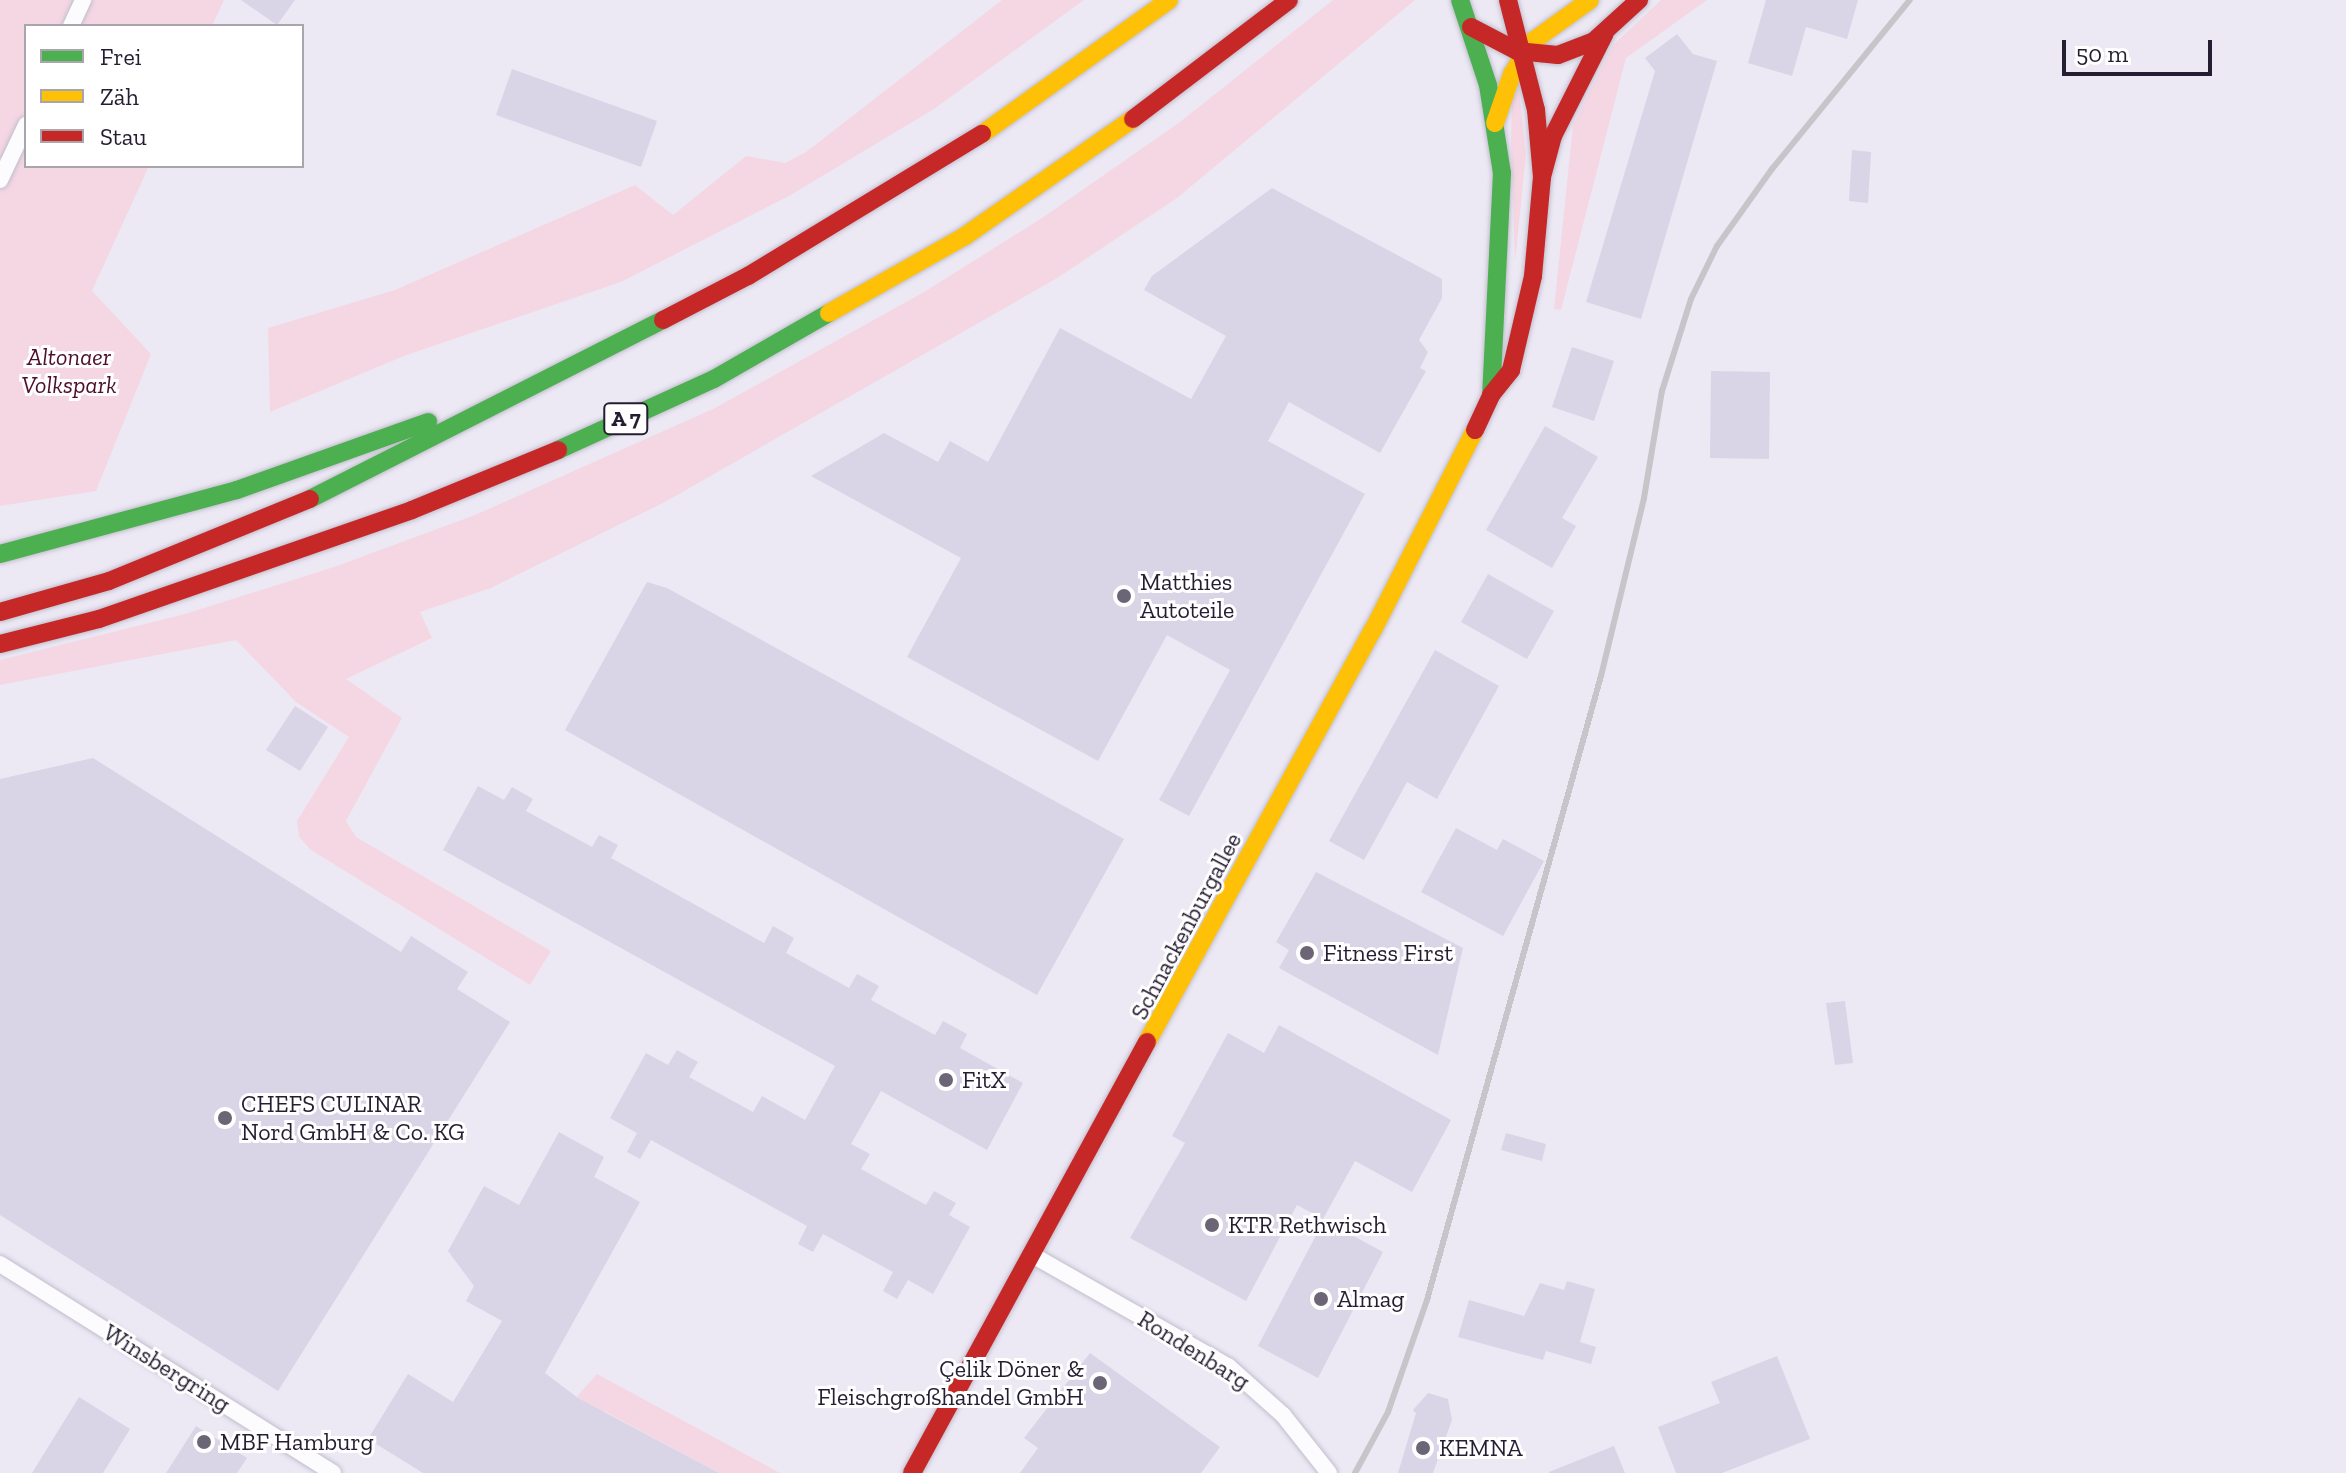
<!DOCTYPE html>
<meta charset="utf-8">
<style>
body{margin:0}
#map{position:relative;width:2346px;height:1473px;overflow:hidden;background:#ece9f5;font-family:"Zilla Slab",serif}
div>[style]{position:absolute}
.green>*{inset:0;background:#f5d7e4}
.building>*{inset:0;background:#dad4e7}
.roads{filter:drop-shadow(0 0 2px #c2becc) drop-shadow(0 0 2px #c2becc)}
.street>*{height:16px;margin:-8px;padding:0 8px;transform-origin:8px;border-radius:8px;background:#fcfcfe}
.fast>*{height:18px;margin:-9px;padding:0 9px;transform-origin:9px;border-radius:9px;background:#4caf50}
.slow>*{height:18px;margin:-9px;padding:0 9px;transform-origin:9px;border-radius:9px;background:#ffc107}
.jam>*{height:18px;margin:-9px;padding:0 9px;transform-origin:9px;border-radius:9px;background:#c62828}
.rail>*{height:6px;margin:-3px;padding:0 3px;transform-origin:3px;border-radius:3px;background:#c7c5c9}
.dots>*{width:22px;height:22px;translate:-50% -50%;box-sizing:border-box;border:4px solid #fff;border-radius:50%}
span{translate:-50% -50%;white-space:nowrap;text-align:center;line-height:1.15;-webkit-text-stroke:6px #fff;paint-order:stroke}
.shield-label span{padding:2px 6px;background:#fff;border:2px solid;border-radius:6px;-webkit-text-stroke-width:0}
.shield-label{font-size:22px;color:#251e32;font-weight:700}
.park-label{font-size:24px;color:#4f0e2a;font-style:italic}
.poi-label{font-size:24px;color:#251e32}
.left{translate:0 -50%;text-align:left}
.right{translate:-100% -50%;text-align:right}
.street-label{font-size:24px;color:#251e32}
.legend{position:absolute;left:24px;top:24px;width:280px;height:144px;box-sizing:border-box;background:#fff;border:2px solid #a8a5ad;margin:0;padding:10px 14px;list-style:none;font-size:24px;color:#251e32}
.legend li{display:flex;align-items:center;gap:16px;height:40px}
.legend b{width:40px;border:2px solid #a8a5ad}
.scale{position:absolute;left:2062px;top:40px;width:150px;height:36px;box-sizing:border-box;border:4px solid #251e32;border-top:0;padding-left:10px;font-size:24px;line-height:28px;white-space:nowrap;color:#251e32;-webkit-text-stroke:6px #fff;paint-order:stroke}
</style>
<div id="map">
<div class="green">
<i style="clip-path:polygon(0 0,224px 0,212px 26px,26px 26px,26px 166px,149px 166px,92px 291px,151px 354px,96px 491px,0 506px)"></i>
<i style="clip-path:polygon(1002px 0,1084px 0,934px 109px,789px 196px,621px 282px,404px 356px,270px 412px,268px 328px,395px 290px,635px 185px,673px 215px,746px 156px,785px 163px,806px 152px)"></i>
<i style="clip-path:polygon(1333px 0,1415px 0,1177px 198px,1059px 277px,665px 502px,491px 588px,420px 612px,432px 638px,346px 679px,402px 718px,346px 821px,356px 837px,551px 951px,530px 985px,311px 850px,299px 837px,297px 821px,349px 737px,296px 702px,236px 640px,0 685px,0 660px,185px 614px,334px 567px,475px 515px,715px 408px,924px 292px,1042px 218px,1180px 122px)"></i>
<i style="clip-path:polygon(1661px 0,1707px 0,1626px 58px,1561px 310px,1554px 309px,1573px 125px,1613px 45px)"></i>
<i style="clip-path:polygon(1519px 88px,1526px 155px,1515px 262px,1511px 141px,1512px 99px)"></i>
<i style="clip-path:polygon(597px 1374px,780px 1473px,719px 1473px,604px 1411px,558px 1438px,579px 1394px)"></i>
</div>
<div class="building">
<i style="clip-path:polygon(241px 0,295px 0,277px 25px)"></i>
<i style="clip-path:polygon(1766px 0,1858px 0,1847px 39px,1806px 27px,1792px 76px,1748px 63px)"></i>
<i style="clip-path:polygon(1677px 34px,1693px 54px,1717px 61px,1641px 319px,1586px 302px,1655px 71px,1645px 58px)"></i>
<i style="clip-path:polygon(512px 69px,657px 121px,641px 167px,496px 115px)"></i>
<i style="clip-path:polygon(1852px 150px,1871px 152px,1868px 203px,1849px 201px)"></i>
<i style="clip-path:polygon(1272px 188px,1442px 279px,1442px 298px,1419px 340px,1428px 352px,1420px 368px,1426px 371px,1380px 453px,1289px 402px,1268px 441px,1365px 494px,1189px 816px,1159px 800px,1230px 670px,1167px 635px,1098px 761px,907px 657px,961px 558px,811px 476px,884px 433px,938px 462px,950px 441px,988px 462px,1060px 328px,1191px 399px,1226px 336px,1144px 290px,1152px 276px)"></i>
<i style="clip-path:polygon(1572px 347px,1614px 361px,1594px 421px,1552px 407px)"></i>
<i style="clip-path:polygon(1711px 371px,1770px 372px,1769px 459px,1710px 458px)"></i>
<i style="clip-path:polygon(1545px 426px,1598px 457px,1562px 518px,1576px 526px,1552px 568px,1486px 530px)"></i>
<i style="clip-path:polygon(1488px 574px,1554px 611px,1527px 659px,1461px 622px)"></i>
<i style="clip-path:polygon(647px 582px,667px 588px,1124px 839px,1037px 995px,565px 730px)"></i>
<i style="clip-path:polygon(1435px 650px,1499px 686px,1437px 799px,1407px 782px,1364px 860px,1329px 841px)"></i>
<i style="clip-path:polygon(295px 706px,328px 727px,300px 771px,266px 750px)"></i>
<i style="clip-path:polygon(93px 758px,401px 952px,411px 936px,468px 972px,457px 989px,510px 1022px,278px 1391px,0 1215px,0 779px)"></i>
<i style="clip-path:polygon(478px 786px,504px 800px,512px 787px,533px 799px,526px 811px,592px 847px,599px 835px,618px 845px,611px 858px,764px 943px,773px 926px,794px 938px,786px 953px,849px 988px,857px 974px,879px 986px,871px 1000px,935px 1035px,943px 1021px,967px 1034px,960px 1048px,1023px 1083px,987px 1150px,881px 1091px,851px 1144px,870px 1154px,861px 1169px,926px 1205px,934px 1191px,956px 1203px,949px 1215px,970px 1227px,933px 1294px,908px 1280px,897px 1299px,883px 1291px,893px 1272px,823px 1234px,813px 1252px,798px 1244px,807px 1226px,651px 1140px,640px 1159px,627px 1152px,637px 1133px,610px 1118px,646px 1053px,668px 1065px,677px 1050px,698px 1062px,689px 1077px,753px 1112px,762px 1096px,805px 1120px,835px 1066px,443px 850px)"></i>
<i style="clip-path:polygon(1456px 828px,1497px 850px,1503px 839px,1544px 861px,1503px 936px,1421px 892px)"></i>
<i style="clip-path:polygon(1316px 872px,1463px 948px,1438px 1055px,1279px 968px,1289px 950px,1276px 942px)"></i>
<i style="clip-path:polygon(1845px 1001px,1853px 1063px,1835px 1065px,1826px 1003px)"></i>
<i style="clip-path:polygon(1279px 1025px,1451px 1120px,1412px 1192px,1355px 1161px,1323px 1219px,1297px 1205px,1246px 1301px,1130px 1238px,1185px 1143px,1172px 1136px,1228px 1033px,1264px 1053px)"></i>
<i style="clip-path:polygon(559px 1132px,604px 1157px,594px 1177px,640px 1202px,545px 1373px,578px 1398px,719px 1473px,423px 1473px,368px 1439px,408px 1374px,453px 1402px,502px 1321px,466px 1301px,474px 1286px,448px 1251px,484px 1186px,519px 1205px)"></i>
<i style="clip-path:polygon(1506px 1133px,1546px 1144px,1542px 1161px,1501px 1150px)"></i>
<i style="clip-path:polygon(1324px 1220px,1383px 1252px,1318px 1378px,1258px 1346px)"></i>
<i style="clip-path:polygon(1567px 1281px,1595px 1289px,1580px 1342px,1596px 1347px,1591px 1364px,1546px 1351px,1543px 1360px,1458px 1337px,1469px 1300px,1524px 1316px,1540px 1283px,1564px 1290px)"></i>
<i style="clip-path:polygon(1090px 1353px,1220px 1447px,1201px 1473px,1020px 1473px,1038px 1448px,1024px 1438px)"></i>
<i style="clip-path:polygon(1777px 1356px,1810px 1439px,1722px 1473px,1676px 1473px,1658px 1427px,1720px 1403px,1711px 1382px)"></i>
<i style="clip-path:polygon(1428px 1393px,1448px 1399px,1452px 1420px,1433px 1473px,1398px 1473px,1416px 1413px,1413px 1410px)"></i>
<i style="clip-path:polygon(79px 1397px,130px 1429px,103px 1473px,32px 1473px)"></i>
<i style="clip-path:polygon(196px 1426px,247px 1458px,237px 1473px,166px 1473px)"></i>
<i style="clip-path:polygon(1614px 1446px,1625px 1473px,1549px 1473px,1549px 1472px)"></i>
</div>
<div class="roads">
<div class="street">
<i style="left:71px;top:26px;width:29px;rotate:-65deg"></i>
<i style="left:0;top:180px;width:61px;rotate:-64.7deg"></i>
<i style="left:1034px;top:1256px;width:223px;rotate:29.6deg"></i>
<i style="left:1228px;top:1366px;width:74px;rotate:41.7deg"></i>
<i style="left:1283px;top:1415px;width:74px;rotate:51.6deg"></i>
<i style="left:0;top:1264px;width:393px;rotate:32.1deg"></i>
</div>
<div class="fast">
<i style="left:1460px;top:0;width:89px;rotate:71.8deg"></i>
<i style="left:1488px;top:85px;width:89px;rotate:81deg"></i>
<i style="left:1502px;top:173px;width:222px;rotate:92.8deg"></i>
<i style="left:558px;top:450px;width:171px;rotate:-24.5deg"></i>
<i style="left:714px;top:379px;width:133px;rotate:-29.9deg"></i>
<i style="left:310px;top:499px;width:396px;rotate:-26.9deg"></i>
<i style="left:0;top:554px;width:245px;rotate:-15.1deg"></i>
<i style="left:237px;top:490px;width:203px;rotate:-19.6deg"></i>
</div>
<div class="slow">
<i style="left:1495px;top:123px;width:52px;rotate:-70.9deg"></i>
<i style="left:1512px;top:74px;width:39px;rotate:-58deg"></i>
<i style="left:1533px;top:41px;width:70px;rotate:-35.7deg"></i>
<i style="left:982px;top:134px;width:230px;rotate:-35.6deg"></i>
<i style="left:829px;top:313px;width:156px;rotate:-29.5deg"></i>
<i style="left:965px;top:236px;width:205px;rotate:-34.9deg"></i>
<i style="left:1147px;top:1042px;width:470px;rotate:-61.3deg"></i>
<i style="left:1373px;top:630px;width:225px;rotate:-63deg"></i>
</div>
<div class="jam">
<i style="left:1471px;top:27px;width:52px;rotate:27.6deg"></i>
<i style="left:1517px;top:51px;width:41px;rotate:5.6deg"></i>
<i style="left:1558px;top:55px;width:39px;rotate:-21deg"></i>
<i style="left:1594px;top:41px;width:61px;rotate:-42.3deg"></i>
<i style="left:1133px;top:119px;width:196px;rotate:-37.3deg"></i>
<i style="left:1542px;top:177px;width:42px;rotate:-75deg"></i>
<i style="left:1553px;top:136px;width:115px;rotate:-63.2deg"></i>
<i style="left:663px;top:320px;width:96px;rotate:-27.4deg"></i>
<i style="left:748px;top:276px;width:274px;rotate:-31.3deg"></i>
<i style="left:1475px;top:430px;width:38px;rotate:-65deg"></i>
<i style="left:1491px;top:395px;width:32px;rotate:-51deg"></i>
<i style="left:1511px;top:370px;width:97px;rotate:-76.8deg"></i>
<i style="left:1533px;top:276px;width:99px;rotate:-84.8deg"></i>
<i style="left:1542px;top:177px;width:67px;rotate:-95.1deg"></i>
<i style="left:1536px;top:110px;width:114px;rotate:-104.3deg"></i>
<i style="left:0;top:612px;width:113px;rotate:-15.9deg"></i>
<i style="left:109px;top:581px;width:217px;rotate:-22.2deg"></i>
<i style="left:0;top:644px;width:102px;rotate:-14.2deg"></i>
<i style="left:99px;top:619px;width:331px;rotate:-19.2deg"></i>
<i style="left:412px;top:510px;width:158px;rotate:-22.3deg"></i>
<i style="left:912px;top:1473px;width:491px;rotate:-61.4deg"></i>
</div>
</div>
<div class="rail">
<i style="left:1355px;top:1473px;width:69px;rotate:-61.6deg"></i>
<i style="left:1388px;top:1412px;width:119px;rotate:-70.8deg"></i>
<i style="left:1427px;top:1300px;width:648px;rotate:-74.42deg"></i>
<i style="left:1601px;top:676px;width:183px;rotate:-76.4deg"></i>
<i style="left:1644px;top:498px;width:109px;rotate:-80.5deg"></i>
<i style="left:1662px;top:391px;width:96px;rotate:-72.5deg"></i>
<i style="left:1691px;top:299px;width:59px;rotate:-63.9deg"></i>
<i style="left:1717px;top:246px;width:95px;rotate:-54.5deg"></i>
<i style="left:1772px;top:169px;width:218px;rotate:-50.8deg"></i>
</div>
<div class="dots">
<i style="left:1124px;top:596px;background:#6b6576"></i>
<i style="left:1307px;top:953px;background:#6b6576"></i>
<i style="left:946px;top:1080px;background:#6b6576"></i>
<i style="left:225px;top:1118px;background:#6b6576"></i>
<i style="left:1212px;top:1225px;background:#6b6576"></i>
<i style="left:1321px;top:1299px;background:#6b6576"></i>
<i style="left:1100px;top:1383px;background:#6b6576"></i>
<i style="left:204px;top:1442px;background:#6b6576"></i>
<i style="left:1423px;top:1448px;background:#6b6576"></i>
</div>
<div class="shield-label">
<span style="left:626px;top:419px">A 7</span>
</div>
<div class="park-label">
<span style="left:69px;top:371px">Altonaer<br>Volkspark</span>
</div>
<div class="poi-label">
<span class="left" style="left:1140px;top:596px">Matthies<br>Autoteile</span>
<span class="left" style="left:1323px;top:953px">Fitness First</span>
<span class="left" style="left:962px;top:1080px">FitX</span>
<span class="left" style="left:241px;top:1118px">CHEFS CULINAR<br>Nord GmbH &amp; Co. KG</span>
<span class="left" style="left:1228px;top:1225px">KTR Rethwisch</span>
<span class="left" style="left:1337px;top:1299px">Almag</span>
<span class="right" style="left:1084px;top:1383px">Çelik Döner &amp;<br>Fleischgroßhandel GmbH</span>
<span class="left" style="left:220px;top:1442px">MBF Hamburg</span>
<span class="left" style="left:1439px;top:1448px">KEMNA</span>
</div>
<div class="street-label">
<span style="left:1186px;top:926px;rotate:-62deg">Schnackenburgallee</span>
<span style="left:1194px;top:1350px;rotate:32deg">Rondenbarg</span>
<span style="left:167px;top:1368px;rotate:32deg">Winsbergring</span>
</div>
<ul class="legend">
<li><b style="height:10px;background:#4caf50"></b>Frei</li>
<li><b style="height:10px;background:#ffc107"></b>Zäh</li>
<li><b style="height:10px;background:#c62828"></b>Stau</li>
</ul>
<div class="scale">50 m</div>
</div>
